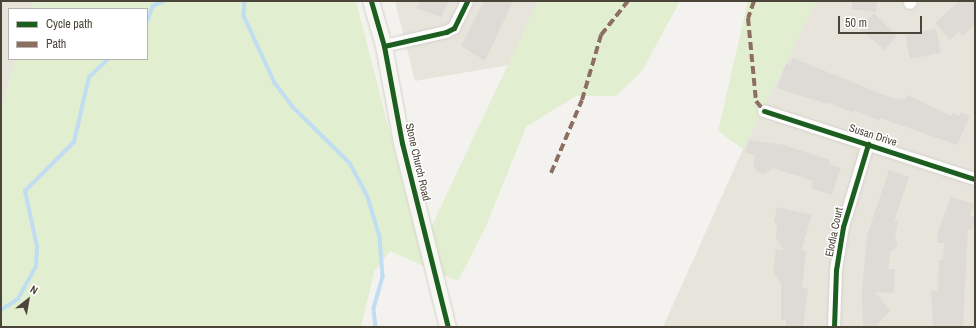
<!DOCTYPE html>
<style>
body{margin:0}
#map{position:relative;width:976px;height:328px;overflow:hidden;background:#f4f2ee;font-family:"Archivo Narrow",sans-serif}
div>[style]{position:absolute}
.residential>*{inset:0;background:#e7e4dc}
.green>*{inset:0;background:#e1eecf}
.stream>*{height:3.5px;margin:-1.75px;padding:0 1.75px;transform-origin:1.75px;border-radius:1.75px;background:#c0ddf1}
.building>*{inset:0;background:#dedbd6}
.roads{filter:drop-shadow(0 0 1px #d2d0cb) drop-shadow(0 0 1px #d2d0cb)}
.minor>*{height:12px;margin:-6px;padding:0 6px;transform-origin:6px;border-radius:6px;background:#fdfdfc}
.secondary>*{height:16px;margin:-8px;padding:0 8px;transform-origin:8px;border-radius:8px;background:#f7f6f1}
.quiet>*{height:4px;margin-top:-2px;transform-origin:0;background:repeating-linear-gradient(90deg,#8d6e63 0 8px,transparent 0 12px)}
.cycleway>*{height:5px;margin:-2.5px;padding:0 2.5px;transform-origin:2.5px;border-radius:2.5px;background:#1b5e20}
span{translate:-50% -50%;white-space:nowrap;text-align:center;line-height:1.15;-webkit-text-stroke:3px #fff;paint-order:stroke}
.street-label{font-size:11px;color:#4b4439}
.frame{position:absolute;inset:0;border:2px solid #4b4439;pointer-events:none}
.legend{position:absolute;left:8px;top:8px;width:140px;height:52px;box-sizing:border-box;background:#fff;border:1px solid #b7b4b0;margin:0;padding:5px 7px;list-style:none;font-size:12px;color:#4b4439}
.legend li{display:flex;align-items:center;gap:8px;height:20px}
.legend b{width:20px;border:1px solid #b7b4b0}
.north{position:absolute;left:8px;top:280px;width:40px;height:40px;-webkit-text-stroke:3px #fff;paint-order:stroke;rotate:31deg;font-size:11px;font-weight:700;line-height:16px;text-align:center;color:#4b4439}
.north::after{content:'';display:block;margin:auto;width:14px;height:18px;background:#4b4439;clip-path:polygon(50% 0,100% 100%,50% 72%,0 100%)}
.scale{position:absolute;left:838px;top:16px;width:84px;height:18px;box-sizing:border-box;border:2px solid #4b4439;border-top:0;padding-left:5px;font-size:12px;line-height:14px;white-space:nowrap;color:#4b4439;-webkit-text-stroke:3px #fff;paint-order:stroke}
</style>
<div id="map">
<div class="residential">
<i style="clip-path:polygon(1px 1px,34px 1px,31px 9px,9px 9px,9px 59px,16px 59px,1px 110px)"></i>
<i style="clip-path:polygon(395px 1px,538px 1px,509px 65px,415px 81px)"></i>
<i style="clip-path:polygon(816px 1px,975px 1px,975px 327px,663px 327px,743px 149px)"></i>
</div>
<div class="green">
<i style="clip-path:polygon(34px 1px,356px 1px,420px 251px,538px 1px,680px 1px,642px 71px,616px 96px,576px 96px,526px 127px,486px 226px,458px 281px,390px 251px,374px 272px,361px 327px,1px 327px,1px 110px,16px 59px,147px 59px,147px 9px,31px 9px)"></i>
<i style="clip-path:polygon(748px 1px,816px 1px,743px 149px,718px 131px)"></i>
</div>
<div class="stream">
<i style="left:245px;top:1px;width:15px;rotate:94deg"></i>
<i style="left:244px;top:16px;width:74px;rotate:65.2deg"></i>
<i style="left:275px;top:83px;width:31px;rotate:53deg"></i>
<i style="left:294px;top:108px;width:78px;rotate:44.5deg"></i>
<i style="left:350px;top:163px;width:38px;rotate:62deg"></i>
<i style="left:368px;top:197px;width:42px;rotate:73.3deg"></i>
<i style="left:380px;top:237px;width:40px;rotate:85.7deg"></i>
<i style="left:383px;top:277px;width:33px;rotate:106deg"></i>
<i style="left:374px;top:309px;width:18px;rotate:84deg"></i>
<i style="left:147px;top:21px;width:16px;rotate:-68deg"></i>
<i style="left:153px;top:6px;width:12px;rotate:-24deg"></i>
<i style="left:1px;top:310px;width:20px;rotate:-33deg"></i>
<i style="left:18px;top:299px;width:37px;rotate:-61deg"></i>
<i style="left:36px;top:267px;width:20px;rotate:-87deg"></i>
<i style="left:37px;top:247px;width:57px;rotate:-102.1deg"></i>
<i style="left:25px;top:191px;width:69px;rotate:-45deg"></i>
<i style="left:74px;top:142px;width:67px;rotate:-77deg"></i>
<i style="left:89px;top:77px;width:26px;rotate:-43deg"></i>
</div>
<div class="building">
<i style="clip-path:polygon(420px 1px,449px 1px,441px 17px,416px 8px)"></i>
<i style="clip-path:polygon(484px 1px,513px 1px,485px 61px,461px 46px)"></i>
<i style="clip-path:polygon(852px 1px,877px 1px,876px 12px,852px 9px)"></i>
<i style="clip-path:polygon(959px 1px,975px 1px,975px 25px,962px 36px,959px 32px,950px 40px,935px 23px)"></i>
<i style="clip-path:polygon(874px 13px,897px 36px,885px 50px,859px 29px)"></i>
<i style="clip-path:polygon(936px 29px,941px 53px,910px 59px,905px 35px)"></i>
<i style="clip-path:polygon(793px 58px,892px 98px,906px 99px,908px 95px,951px 116px,953px 113px,959px 116px,961px 112px,970px 116px,957px 145px,880px 118px,879px 121px,854px 110px,853px 113px,828px 102px,827px 104px,777px 88px,786px 64px,790px 65px)"></i>
<i style="clip-path:polygon(749px 140px,784px 145px,830px 160px,829px 164px,841px 168px,832px 195px,811px 188px,813px 181px,773px 168px,764px 174px,757px 172px,753px 163px,755px 156px,745px 152px)"></i>
<i style="clip-path:polygon(889px 170px,909px 177px,894px 221px,898px 222px,895px 236px,898px 246px,890px 252px,888px 269px,895px 269px,894px 293px,875px 292px,890px 311px,875px 327px,863px 327px,862px 291px,867px 235px)"></i>
<i style="clip-path:polygon(951px 197px,974px 204px,970px 215px,975px 217px,972px 230px,968px 229px,963px 327px,933px 327px,931px 291px,938px 291px,939px 260px,943px 260px,944px 243px,937px 243px,938px 231px)"></i>
<i style="clip-path:polygon(777px 207px,812px 215px,801px 250px,806px 251px,802px 288px,808px 288px,803px 327px,786px 327px,786px 320px,781px 320px,781px 284px,773px 272px,776px 249px,783px 250px,776px 238px,777px 223px,774px 222px)"></i>
</div>
<div class="roads">
<div class="minor">
<i style="left:910px;top:3px;width:2px;rotate:-63deg"></i>
<i style="left:384px;top:46px;width:64px;rotate:-12.7deg"></i>
<i style="left:446px;top:32px;width:9px;rotate:-27deg"></i>
<i style="left:454px;top:28px;width:30px;rotate:-64deg"></i>
<i style="left:764px;top:111px;width:222px;rotate:17.9deg"></i>
<i style="left:834px;top:327px;width:57px;rotate:-88deg"></i>
<i style="left:836px;top:270px;width:44px;rotate:-80.8deg"></i>
<i style="left:843px;top:227px;width:87px;rotate:-73.2deg"></i>
</div>
<div class="secondary">
<i style="left:371px;top:1px;width:47px;rotate:73.9deg"></i>
<i style="left:384px;top:46px;width:99px;rotate:79.5deg"></i>
<i style="left:402px;top:143px;width:190px;rotate:76deg"></i>
</div>
</div>
<div class="quiet">
<i style="left:754px;top:1px;width:18px;rotate:109deg"></i>
<i style="left:748px;top:18px;width:83px;rotate:84.5deg"></i>
<i style="left:756px;top:101px;width:13px;rotate:51deg"></i>
<i style="left:551px;top:173px;width:79px;rotate:-67deg"></i>
<i style="left:582px;top:100px;width:68px;rotate:-73.7deg"></i>
<i style="left:601px;top:35px;width:43px;rotate:-51.5deg"></i>
</div>
<div class="cycleway">
<i style="left:371px;top:1px;width:47px;rotate:73.9deg"></i>
<i style="left:384px;top:46px;width:99px;rotate:79.5deg"></i>
<i style="left:402px;top:143px;width:190px;rotate:76deg"></i>
<i style="left:384px;top:46px;width:64px;rotate:-12.7deg"></i>
<i style="left:446px;top:32px;width:9px;rotate:-27deg"></i>
<i style="left:454px;top:28px;width:30px;rotate:-64deg"></i>
<i style="left:764px;top:111px;width:222px;rotate:17.9deg"></i>
<i style="left:834px;top:327px;width:57px;rotate:-88deg"></i>
<i style="left:836px;top:270px;width:44px;rotate:-80.8deg"></i>
<i style="left:843px;top:227px;width:87px;rotate:-73.2deg"></i>
</div>
<div class="street-label">
<span style="left:873px;top:135px;rotate:18deg">Susan Drive</span>
<span style="left:418px;top:162px;rotate:77deg">Stone Church Road</span>
<span style="left:834px;top:232px;rotate:-78deg">Elodia Court</span>
</div>
<div class="frame"></div>
<ul class="legend">
<li><b style="height:5px;background:#1b5e20"></b>Cycle path</li>
<li><b style="height:5px;background:#8d6e63"></b>Path</li>
</ul>
<div class="north">N</div>
<div class="scale">50 m</div>
</div>
